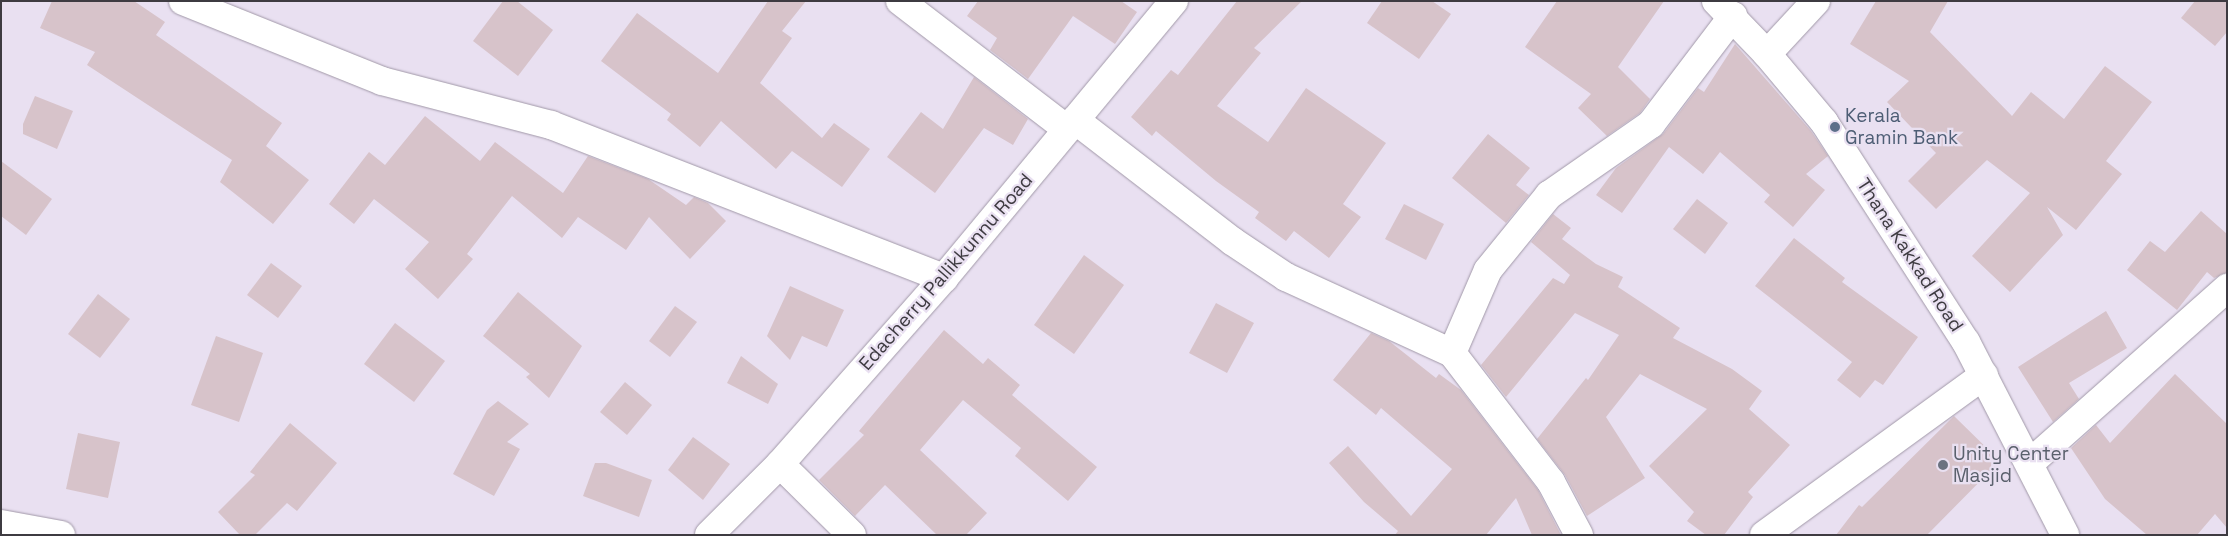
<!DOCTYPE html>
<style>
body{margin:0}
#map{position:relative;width:2228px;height:536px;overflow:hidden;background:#e9e0f1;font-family:"Space Grotesk",sans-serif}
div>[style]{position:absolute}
.building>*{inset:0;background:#d7c3ca}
.roads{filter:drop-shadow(0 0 1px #a198a8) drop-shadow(0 0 1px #a198a8)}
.minor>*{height:28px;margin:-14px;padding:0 14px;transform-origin:14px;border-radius:14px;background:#fff}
.major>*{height:28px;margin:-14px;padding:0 14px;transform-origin:14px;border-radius:14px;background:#fff}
.dots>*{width:14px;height:14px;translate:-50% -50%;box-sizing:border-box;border:2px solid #e9e0f1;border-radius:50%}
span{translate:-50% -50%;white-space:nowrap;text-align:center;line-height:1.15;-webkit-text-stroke:4.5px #e9e0f1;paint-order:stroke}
.service-label{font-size:19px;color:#4e5e75}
.left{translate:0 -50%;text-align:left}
.street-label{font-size:19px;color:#3e3b41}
.worship-label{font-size:19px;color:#5b616d}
.frame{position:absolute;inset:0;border:2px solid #3e3b41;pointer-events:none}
</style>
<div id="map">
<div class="building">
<i style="clip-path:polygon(52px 1px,134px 1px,165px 22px,156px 35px,282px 123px,266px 146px,309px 180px,273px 224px,220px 182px,232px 160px,87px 65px,95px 52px,40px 28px)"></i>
<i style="clip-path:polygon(503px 1px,517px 1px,553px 30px,518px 76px,473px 41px)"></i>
<i style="clip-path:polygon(768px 1px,806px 1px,782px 31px,792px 38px,760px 83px,822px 138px,834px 123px,870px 149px,842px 187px,792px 151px,776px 169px,721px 121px,700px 147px,667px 120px,671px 114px,601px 61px,637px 13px,718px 73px)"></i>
<i style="clip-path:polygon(978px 1px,1121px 1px,1137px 12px,1115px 44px,1073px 16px,1028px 79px,990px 50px,997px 38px,967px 16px)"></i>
<i style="clip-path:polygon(1237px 1px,1302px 1px,1254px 48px,1261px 53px,1217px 106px,1268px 142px,1306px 88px,1386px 143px,1343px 204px,1361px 217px,1329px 258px,1294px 231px,1286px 241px,1255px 218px,1259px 212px,1216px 181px,1156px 131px,1152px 136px,1131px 117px,1171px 70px,1178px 75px)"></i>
<i style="clip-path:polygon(1382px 1px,1432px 1px,1451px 14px,1419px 59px,1367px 23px)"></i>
<i style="clip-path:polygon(1557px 1px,1664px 1px,1618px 67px,1650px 99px,1640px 113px,1607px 136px,1578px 108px,1591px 94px,1525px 47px)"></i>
<i style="clip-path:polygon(1876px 1px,1948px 1px,1930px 32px,2012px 116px,2031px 92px,2064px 119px,2105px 66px,2152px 102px,2106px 161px,2122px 174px,2076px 230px,2047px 207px,2063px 235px,2010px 292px,1972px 256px,2030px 193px,1987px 160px,1936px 209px,1908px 181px,1936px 153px,1887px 102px,1909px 81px,1850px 44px)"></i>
<i style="clip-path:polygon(2195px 1px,2227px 1px,2227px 32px,2215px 46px,2181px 18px)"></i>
<i style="clip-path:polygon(1735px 44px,1811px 131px,1828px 156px,1806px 174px,1825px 190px,1793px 227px,1764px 202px,1770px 195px,1720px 152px,1703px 174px,1669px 147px,1622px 213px,1596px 195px,1616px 168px,1663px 134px,1698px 88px,1704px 92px)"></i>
<i style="clip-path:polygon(974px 77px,1028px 119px,1013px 145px,984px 128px,935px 193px,887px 157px,921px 112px,943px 129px)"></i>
<i style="clip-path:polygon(35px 96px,73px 111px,57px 149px,23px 134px,23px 124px)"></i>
<i style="clip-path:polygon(425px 116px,480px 161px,495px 142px,563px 193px,588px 156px,648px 179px,686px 205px,694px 197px,708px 203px,726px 221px,690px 259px,649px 217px,626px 250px,578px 217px,562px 238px,512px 196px,467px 254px,473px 259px,438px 299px,405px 269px,429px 242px,374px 199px,354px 224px,329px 204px,369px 152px,385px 165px)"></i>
<i style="clip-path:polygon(1488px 134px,1530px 168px,1516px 185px,1529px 195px,1506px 223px,1452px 178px)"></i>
<i style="clip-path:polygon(1px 161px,52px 199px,26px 235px,1px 216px)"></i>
<i style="clip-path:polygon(1697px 199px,1728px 223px,1705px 254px,1673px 229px)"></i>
<i style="clip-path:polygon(1404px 204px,1444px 224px,1426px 260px,1385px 239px)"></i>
<i style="clip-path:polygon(2201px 211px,2227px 234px,2227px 273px,2214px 278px,2207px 272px,2177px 310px,2127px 270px,2150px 241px,2165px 252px)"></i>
<i style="clip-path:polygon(1553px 214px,1571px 228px,1562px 239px,1596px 264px,1623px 277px,1618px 287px,1680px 328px,1673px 338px,1732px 369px,1762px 391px,1749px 409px,1790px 445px,1748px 492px,1753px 497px,1724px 535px,1706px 535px,1687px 521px,1694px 512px,1649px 466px,1707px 409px,1640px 374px,1606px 417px,1645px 478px,1587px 516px,1565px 475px,1537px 439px,1586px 378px,1588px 380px,1619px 335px,1575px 313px,1506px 397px,1481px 365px,1553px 278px,1564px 284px,1570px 275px,1531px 242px)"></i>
<i style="clip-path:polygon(1794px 238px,1845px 278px,1842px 282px,1918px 337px,1883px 385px,1875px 380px,1860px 398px,1837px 380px,1852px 362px,1755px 286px)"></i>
<i style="clip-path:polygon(1084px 255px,1124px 285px,1074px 354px,1034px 325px)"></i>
<i style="clip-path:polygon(271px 263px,302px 286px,278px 318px,247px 295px)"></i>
<i style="clip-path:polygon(790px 286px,844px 310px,827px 347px,802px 336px,790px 360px,767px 336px)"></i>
<i style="clip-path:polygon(518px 292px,582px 346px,549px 398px,526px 377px,530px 374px,483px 336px)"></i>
<i style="clip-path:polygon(98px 294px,130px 319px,100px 358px,68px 334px)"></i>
<i style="clip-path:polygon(1216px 303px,1254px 323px,1227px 373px,1189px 353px)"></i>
<i style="clip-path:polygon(675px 306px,697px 322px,670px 357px,649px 341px)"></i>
<i style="clip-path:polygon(2106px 311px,2127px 348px,2069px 383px,2079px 399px,2053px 422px,2018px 367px)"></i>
<i style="clip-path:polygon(395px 323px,445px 361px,414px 402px,364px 364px)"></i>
<i style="clip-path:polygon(944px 330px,983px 364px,988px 358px,1020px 385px,1012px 395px,1097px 467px,1068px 501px,1015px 456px,1021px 448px,963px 400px,920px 450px,987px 513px,966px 535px,937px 535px,885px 485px,855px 516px,819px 480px,864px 435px,859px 431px)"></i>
<i style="clip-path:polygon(1371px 333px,1389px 341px,1436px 378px,1439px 374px,1461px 390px,1538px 490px,1561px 535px,1532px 535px,1516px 498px,1486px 535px,1395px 535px,1398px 531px,1364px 502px,1329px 463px,1348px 446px,1411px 516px,1452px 469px,1381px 408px,1376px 415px,1333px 380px)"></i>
<i style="clip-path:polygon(216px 336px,263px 353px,239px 422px,191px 405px)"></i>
<i style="clip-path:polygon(741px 356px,778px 384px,768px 404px,727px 383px)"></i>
<i style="clip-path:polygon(2175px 374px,2227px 424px,2227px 528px,2215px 514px,2197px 535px,2147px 535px,2105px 499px,2071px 448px,2096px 425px,2110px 443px)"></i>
<i style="clip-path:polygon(625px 382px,652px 405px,627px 435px,600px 412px)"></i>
<i style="clip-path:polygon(498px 401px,529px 424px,507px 442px,520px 449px,494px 496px,453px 474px,487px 410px)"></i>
<i style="clip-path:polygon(1954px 416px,2000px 461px,1927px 535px,1836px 535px,1859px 505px,1862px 507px)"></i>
<i style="clip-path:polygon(290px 423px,337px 463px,297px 511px,287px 503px,255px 535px,240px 535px,218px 512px,255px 475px,250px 472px)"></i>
<i style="clip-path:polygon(78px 433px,120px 442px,108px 498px,66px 489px)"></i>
<i style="clip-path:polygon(693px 437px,730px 464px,703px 500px,668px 470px)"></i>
<i style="clip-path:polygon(595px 463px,606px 463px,652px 480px,639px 517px,583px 496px)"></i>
</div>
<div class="roads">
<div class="minor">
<i style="left:183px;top:1px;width:214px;rotate:21.9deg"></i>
<i style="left:382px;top:81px;width:175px;rotate:14.6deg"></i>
<i style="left:551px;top:125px;width:422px;rotate:21.3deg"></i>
<i style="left:900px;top:1px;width:210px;rotate:37.5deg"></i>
<i style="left:1767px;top:54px;width:72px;rotate:-47.2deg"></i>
<i style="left:1075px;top:120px;width:198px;rotate:37.6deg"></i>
<i style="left:1232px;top:241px;width:65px;rotate:33.7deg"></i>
<i style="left:1286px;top:277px;width:183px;rotate:24.6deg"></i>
<i style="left:2030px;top:463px;width:264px;rotate:-41.6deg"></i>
<i style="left:780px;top:464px;width:101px;rotate:44.6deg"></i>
<i style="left:1px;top:524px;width:61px;rotate:10.4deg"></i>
<i style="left:1579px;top:535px;width:60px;rotate:-117.8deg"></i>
<i style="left:1551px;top:482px;width:163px;rotate:-127.5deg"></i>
<i style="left:1452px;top:353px;width:90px;rotate:-66.6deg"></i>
<i style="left:1488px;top:270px;width:97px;rotate:-50.9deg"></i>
<i style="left:1549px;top:195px;width:124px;rotate:-34.8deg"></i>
<i style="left:1651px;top:124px;width:136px;rotate:-52.8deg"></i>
<i style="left:1764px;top:535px;width:272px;rotate:-36deg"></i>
</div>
<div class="major">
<i style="left:1716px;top:1px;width:74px;rotate:46.1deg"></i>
<i style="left:1767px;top:54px;width:89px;rotate:50deg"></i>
<i style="left:1824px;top:122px;width:262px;rotate:57.2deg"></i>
<i style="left:1966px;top:342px;width:217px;rotate:62.8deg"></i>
<i style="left:709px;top:535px;width:100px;rotate:-45deg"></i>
<i style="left:780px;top:464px;width:248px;rotate:-48.6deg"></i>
<i style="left:944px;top:278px;width:360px;rotate:-50.3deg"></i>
</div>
</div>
<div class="dots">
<i style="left:1835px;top:127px;background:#5c6f8a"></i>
<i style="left:1943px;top:465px;background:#6b7280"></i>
</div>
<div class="service-label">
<span class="left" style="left:1845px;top:127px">Kerala<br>Gramin Bank</span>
</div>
<div class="street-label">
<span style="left:1910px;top:255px;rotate:57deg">Thana Kakkad Road</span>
<span style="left:946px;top:272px;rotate:-49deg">Edacherry Pallikkunnu Road</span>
</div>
<div class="worship-label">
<span class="left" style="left:1953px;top:465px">Unity Center<br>Masjid</span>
</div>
<div class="frame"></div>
</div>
